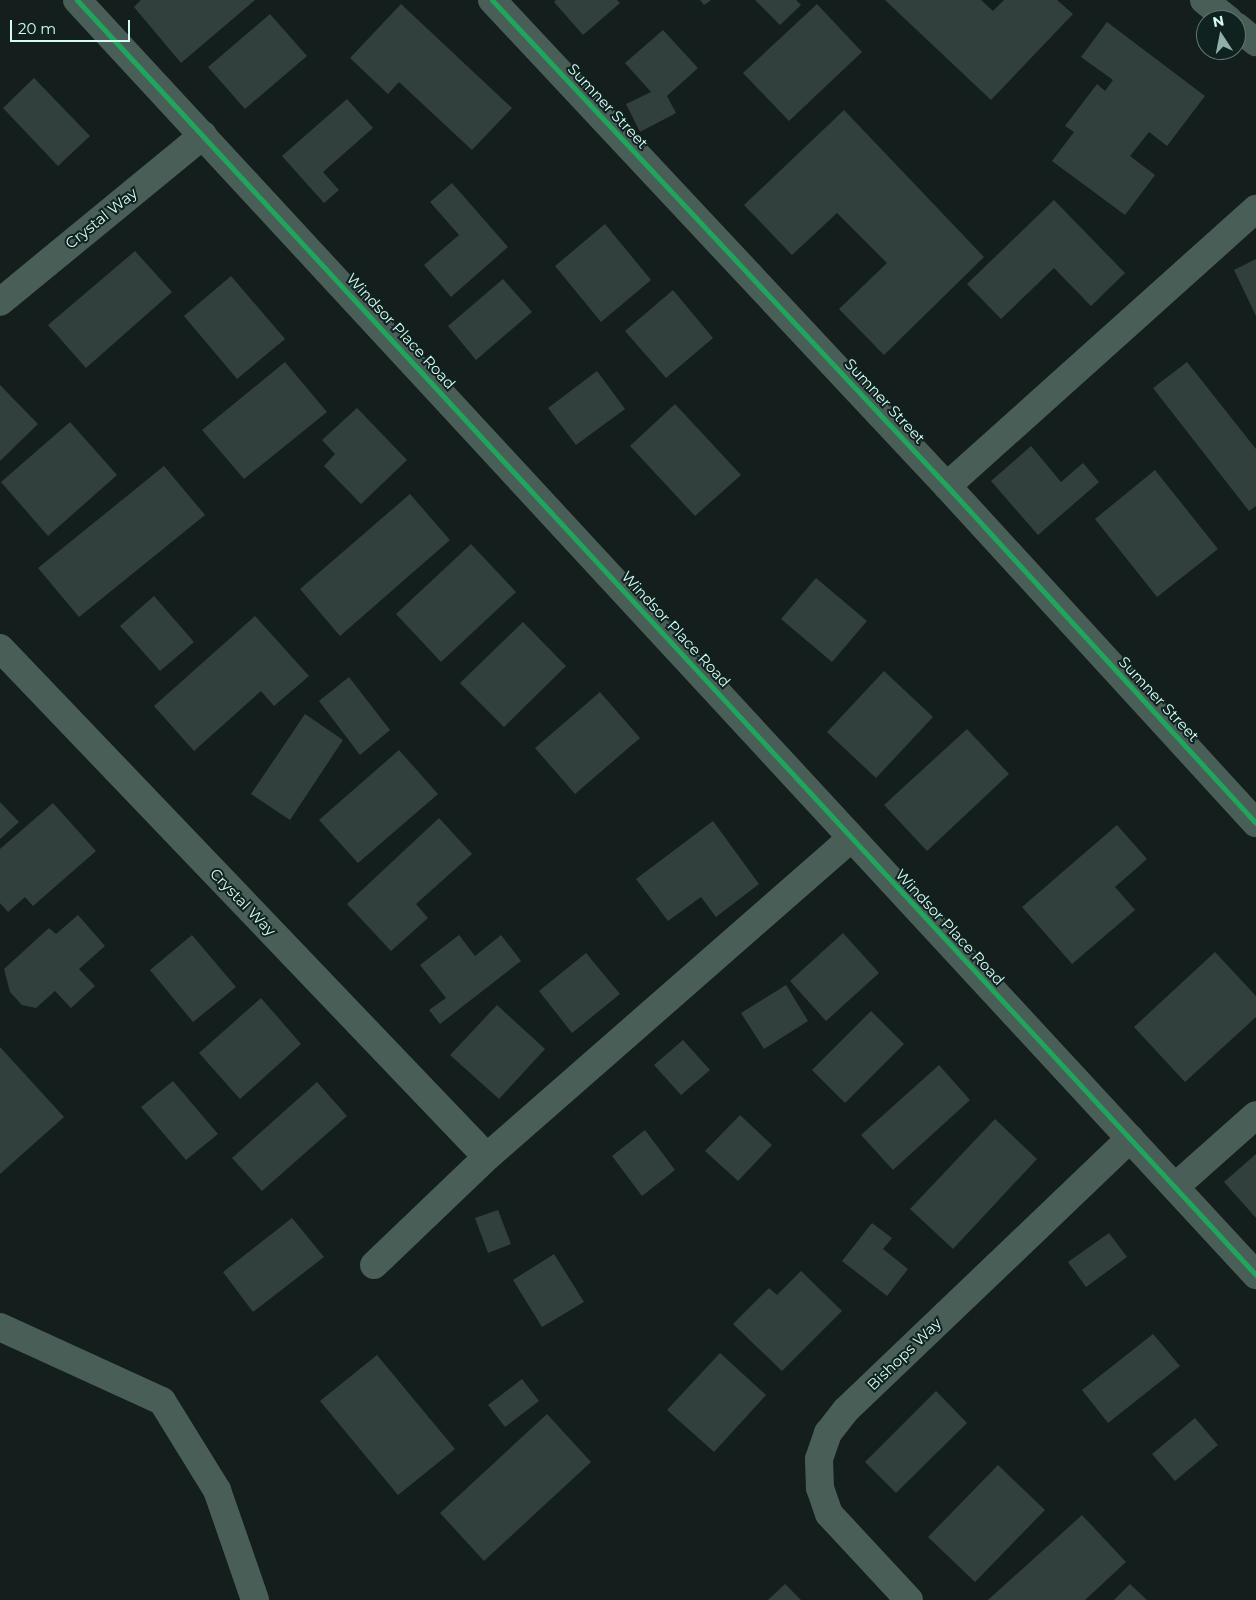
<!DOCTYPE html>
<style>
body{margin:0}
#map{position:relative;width:1256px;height:1600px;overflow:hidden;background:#141e1c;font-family:Montserrat,sans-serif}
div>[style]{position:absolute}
.building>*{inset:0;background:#32403d}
.minor>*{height:28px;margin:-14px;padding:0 14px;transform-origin:14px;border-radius:14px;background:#4a5e58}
.cycleway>*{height:5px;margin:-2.5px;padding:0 2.5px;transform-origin:2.5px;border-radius:2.5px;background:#20a55d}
span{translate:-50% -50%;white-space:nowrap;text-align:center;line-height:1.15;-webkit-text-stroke:4px #10221f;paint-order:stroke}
.street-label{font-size:15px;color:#d4fbf3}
.north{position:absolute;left:1196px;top:10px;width:50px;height:50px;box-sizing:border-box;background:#10221f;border:1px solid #5e7974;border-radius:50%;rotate:349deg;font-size:14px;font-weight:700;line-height:20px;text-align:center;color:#d4fbf3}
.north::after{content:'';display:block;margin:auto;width:18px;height:22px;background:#91aea8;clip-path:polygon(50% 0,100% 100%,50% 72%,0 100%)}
.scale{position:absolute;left:10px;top:20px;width:120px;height:22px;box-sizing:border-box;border:2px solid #d4fbf3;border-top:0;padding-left:6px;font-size:15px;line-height:18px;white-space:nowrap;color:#d4fbf3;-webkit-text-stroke:4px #10221f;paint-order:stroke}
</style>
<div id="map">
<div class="building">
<i style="clip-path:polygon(141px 0,255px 0,181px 63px,134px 7px)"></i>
<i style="clip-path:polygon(556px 0,617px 0,620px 3px,583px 35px,554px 2px)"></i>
<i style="clip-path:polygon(700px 0,711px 0,704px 5px)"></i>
<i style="clip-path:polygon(755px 0,796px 0,801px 5px,780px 25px)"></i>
<i style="clip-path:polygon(885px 0,981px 0,993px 11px,1004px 0,1057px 0,1073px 14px,991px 100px)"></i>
<i style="clip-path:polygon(401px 4px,512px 108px,472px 150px,399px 82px,388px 94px,350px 58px)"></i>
<i style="clip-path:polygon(817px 4px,862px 52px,789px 121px,743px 73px)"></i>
<i style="clip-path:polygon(270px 14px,307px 56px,245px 109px,208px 67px)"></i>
<i style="clip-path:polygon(1107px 22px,1205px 96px,1167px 146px,1149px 132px,1130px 156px,1155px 175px,1125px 215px,1052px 161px,1074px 132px,1065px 126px,1097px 84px,1105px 91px,1113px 80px,1081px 57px)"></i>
<i style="clip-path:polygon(663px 30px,698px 68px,667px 96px,676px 113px,640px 132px,626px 104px,651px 92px,625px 63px)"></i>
<i style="clip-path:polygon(34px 78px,90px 136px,58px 166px,3px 108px)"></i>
<i style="clip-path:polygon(347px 99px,373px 128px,323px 172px,339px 190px,324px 203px,282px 156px)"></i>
<i style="clip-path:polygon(844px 110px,984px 257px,884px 355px,839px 309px,887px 263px,837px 213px,792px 255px,744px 205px)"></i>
<i style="clip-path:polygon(452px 183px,508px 247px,451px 297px,424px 265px,459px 235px,430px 202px)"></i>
<i style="clip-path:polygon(1054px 200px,1125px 273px,1091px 306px,1054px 268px,1001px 319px,967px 284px)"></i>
<i style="clip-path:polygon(605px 224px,651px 280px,601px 322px,555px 266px)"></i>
<i style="clip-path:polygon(135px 251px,172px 292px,86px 368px,48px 325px)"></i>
<i style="clip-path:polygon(1256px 259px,1256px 316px,1234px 270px)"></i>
<i style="clip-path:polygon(231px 276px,285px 339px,237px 379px,184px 316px)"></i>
<i style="clip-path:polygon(503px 279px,532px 312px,476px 360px,448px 326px)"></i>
<i style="clip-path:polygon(673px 290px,713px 338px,666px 378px,625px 331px)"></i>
<i style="clip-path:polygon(285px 362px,327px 412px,244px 479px,202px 430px)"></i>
<i style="clip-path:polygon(1187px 362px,1256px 449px,1256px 506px,1249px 511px,1153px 388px)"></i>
<i style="clip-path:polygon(597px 371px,625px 409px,576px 445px,548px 408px)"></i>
<i style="clip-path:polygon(0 385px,38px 424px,0 461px)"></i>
<i style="clip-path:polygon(675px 404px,741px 475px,695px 516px,630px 446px)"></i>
<i style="clip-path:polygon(357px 408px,407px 460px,361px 504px,324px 466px,335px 454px,322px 440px)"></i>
<i style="clip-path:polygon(70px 422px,117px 475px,48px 536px,1px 482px)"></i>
<i style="clip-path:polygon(1031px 446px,1061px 482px,1083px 463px,1099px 482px,1038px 535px,991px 481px)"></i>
<i style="clip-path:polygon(164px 466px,205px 515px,79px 617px,38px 568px)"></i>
<i style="clip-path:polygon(1155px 470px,1218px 549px,1157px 597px,1095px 519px)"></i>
<i style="clip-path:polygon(410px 494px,450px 540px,340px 636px,300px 589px)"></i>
<i style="clip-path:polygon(471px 544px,516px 592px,441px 662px,396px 614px)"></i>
<i style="clip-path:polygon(816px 578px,867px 621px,832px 662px,781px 619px)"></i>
<i style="clip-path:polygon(154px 596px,194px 642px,160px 671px,120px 626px)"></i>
<i style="clip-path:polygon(255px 616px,309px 676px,274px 706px,261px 691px,194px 751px,154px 706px)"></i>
<i style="clip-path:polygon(523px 622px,566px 666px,504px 727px,460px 683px)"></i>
<i style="clip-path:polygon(884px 671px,933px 717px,876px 778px,827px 732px)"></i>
<i style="clip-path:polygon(349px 677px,390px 730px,360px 755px,319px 701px)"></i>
<i style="clip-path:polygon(600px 692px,640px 738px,575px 794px,535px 748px)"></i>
<i style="clip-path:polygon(305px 714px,343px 740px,290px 820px,251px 794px)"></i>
<i style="clip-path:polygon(967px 729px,1009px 774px,927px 851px,884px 805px)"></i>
<i style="clip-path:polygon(399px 750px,438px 794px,358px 863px,319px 820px)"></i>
<i style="clip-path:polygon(0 802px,19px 822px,0 839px)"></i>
<i style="clip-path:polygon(53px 803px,96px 851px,33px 906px,25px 897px,8px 912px,0 903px,0 849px)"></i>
<i style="clip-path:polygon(439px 818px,472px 854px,416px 904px,428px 918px,391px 951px,347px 904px)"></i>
<i style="clip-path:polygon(713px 821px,759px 884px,716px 917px,701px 897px,668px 921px,636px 879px)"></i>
<i style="clip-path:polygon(1117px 825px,1147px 859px,1115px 887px,1135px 910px,1072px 964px,1022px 907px)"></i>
<i style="clip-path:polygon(78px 915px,105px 946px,79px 969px,95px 986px,71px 1008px,55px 991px,36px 1008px,22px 1005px,10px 992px,4px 969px,49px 928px,56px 934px)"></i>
<i style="clip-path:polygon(843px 933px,879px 973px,826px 1021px,790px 981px)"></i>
<i style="clip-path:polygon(192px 935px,236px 987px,193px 1022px,150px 970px)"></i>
<i style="clip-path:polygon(459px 935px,475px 956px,501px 935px,521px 961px,440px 1024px,429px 1010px,446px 998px,420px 965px)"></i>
<i style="clip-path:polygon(1215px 952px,1256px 996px,1256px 1017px,1185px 1082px,1134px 1027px)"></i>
<i style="clip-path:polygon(586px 953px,620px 994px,572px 1033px,539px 991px)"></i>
<i style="clip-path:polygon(786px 985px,808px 1021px,764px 1049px,741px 1013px)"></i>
<i style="clip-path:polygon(261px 998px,301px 1044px,240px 1099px,199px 1053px)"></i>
<i style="clip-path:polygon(497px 1005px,545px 1049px,499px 1099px,450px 1055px)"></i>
<i style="clip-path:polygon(871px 1011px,904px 1044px,845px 1103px,812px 1070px)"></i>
<i style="clip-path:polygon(683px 1040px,710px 1070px,681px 1095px,654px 1065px)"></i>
<i style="clip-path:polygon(0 1047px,64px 1117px,0 1174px)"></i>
<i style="clip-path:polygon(939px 1065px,970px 1100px,893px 1170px,861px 1135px)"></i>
<i style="clip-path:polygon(173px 1081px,218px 1134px,186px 1160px,141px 1107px)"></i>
<i style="clip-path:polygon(317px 1082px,347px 1116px,262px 1191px,232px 1158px)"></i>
<i style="clip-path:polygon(740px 1115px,772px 1145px,738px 1181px,705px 1151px)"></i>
<i style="clip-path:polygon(995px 1119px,1037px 1159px,953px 1249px,910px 1209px)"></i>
<i style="clip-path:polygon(645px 1130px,675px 1170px,642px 1196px,612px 1156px)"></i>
<i style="clip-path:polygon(1256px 1154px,1256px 1218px,1224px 1182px)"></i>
<i style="clip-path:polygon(498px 1210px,511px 1244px,488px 1253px,475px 1218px)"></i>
<i style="clip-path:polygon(292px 1218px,324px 1257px,253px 1312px,223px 1272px)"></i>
<i style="clip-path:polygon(872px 1223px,892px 1238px,883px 1249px,908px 1269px,887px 1296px,842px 1261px)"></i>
<i style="clip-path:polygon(1109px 1233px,1127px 1257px,1086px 1287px,1068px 1262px)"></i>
<i style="clip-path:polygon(554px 1254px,584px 1302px,542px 1327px,513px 1280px)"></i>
<i style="clip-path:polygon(801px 1271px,842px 1311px,782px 1371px,733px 1324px,769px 1288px,777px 1295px)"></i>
<i style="clip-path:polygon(1153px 1334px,1180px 1366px,1108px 1423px,1082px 1390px)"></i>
<i style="clip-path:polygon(720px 1353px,766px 1395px,714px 1452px,667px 1410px)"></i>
<i style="clip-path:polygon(377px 1355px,455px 1449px,398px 1495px,320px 1401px)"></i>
<i style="clip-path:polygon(522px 1379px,539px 1401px,505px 1427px,488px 1405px)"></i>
<i style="clip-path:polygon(936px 1391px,967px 1423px,896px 1493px,865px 1462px)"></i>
<i style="clip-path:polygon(547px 1414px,591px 1462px,484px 1561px,440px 1513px)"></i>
<i style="clip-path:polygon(1195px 1418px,1218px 1445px,1175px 1481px,1152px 1454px)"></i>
<i style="clip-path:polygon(998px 1465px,1045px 1510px,975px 1582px,928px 1537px)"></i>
<i style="clip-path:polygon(1082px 1515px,1126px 1562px,1085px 1600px,988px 1600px)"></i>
<i style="clip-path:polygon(785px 1584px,801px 1600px,768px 1600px)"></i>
<i style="clip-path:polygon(1130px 1584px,1147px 1600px,1114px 1600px)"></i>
</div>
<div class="minor">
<i style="left:77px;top:0;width:1737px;rotate:47.24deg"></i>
<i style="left:492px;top:0;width:666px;rotate:46.89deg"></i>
<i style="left:947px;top:486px;width:457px;rotate:47.5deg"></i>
<i style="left:1204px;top:0;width:32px;rotate:39deg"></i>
<i style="left:1236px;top:26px;width:26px;rotate:39deg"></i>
<i style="left:0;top:302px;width:263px;rotate:-39.4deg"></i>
<i style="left:947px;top:486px;width:415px;rotate:-41.9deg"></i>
<i style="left:0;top:648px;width:704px;rotate:46.27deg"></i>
<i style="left:1175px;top:1187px;width:108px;rotate:-41.6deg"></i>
<i style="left:374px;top:1265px;width:156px;rotate:-43.7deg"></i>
<i style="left:487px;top:1157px;width:484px;rotate:-41.2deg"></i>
<i style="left:0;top:1327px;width:178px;rotate:24.6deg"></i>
<i style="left:162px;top:1401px;width:105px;rotate:58.3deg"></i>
<i style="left:217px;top:1490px;width:116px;rotate:70.9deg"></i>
<i style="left:909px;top:1600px;width:117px;rotate:-132.9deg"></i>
<i style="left:829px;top:1514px;width:28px;rotate:-109deg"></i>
<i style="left:820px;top:1488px;width:29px;rotate:-92deg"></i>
<i style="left:819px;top:1459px;width:28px;rotate:-71deg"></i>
<i style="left:828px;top:1433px;width:29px;rotate:-52deg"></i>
<i style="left:846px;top:1410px;width:393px;rotate:-43.7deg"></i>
</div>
<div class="cycleway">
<i style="left:77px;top:0;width:1737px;rotate:47.24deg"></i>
<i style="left:492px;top:0;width:666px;rotate:46.89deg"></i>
<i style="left:947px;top:486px;width:457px;rotate:47.5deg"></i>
</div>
<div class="street-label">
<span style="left:608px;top:106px;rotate:47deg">Sumner Street</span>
<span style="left:101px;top:218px;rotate:-39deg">Crystal Way</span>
<span style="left:401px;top:331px;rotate:47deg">Windsor Place Road</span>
<span style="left:885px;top:401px;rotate:47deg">Sumner Street</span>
<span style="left:676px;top:629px;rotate:47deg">Windsor Place Road</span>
<span style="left:1159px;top:699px;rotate:47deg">Sumner Street</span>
<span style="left:243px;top:902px;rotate:46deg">Crystal Way</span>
<span style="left:950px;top:927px;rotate:47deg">Windsor Place Road</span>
<span style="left:904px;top:1354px;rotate:-44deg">Bishops Way</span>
</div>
<div class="north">N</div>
<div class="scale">20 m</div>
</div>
